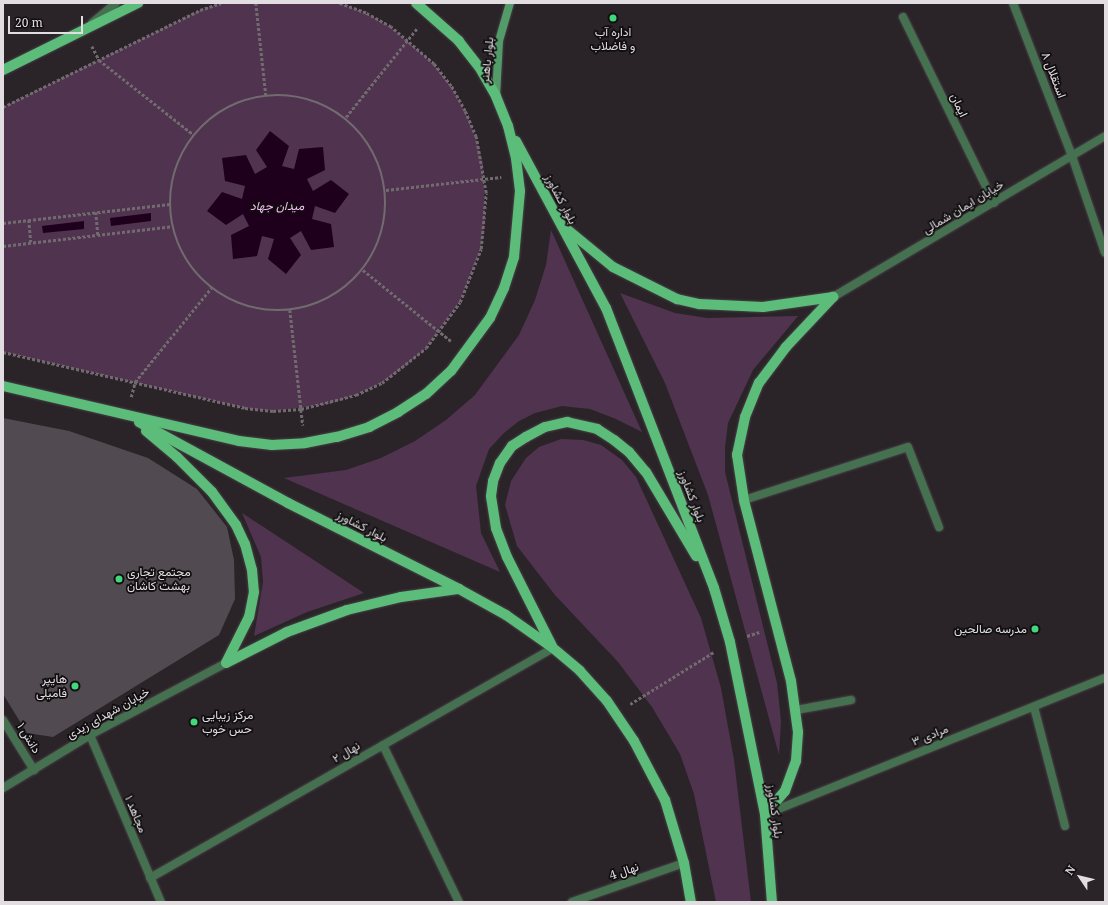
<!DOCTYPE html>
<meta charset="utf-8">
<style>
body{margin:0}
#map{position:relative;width:1108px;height:905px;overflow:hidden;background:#2a2429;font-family:"Noto Serif",Vazirmatn,serif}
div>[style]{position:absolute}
.green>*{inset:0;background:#50334e}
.water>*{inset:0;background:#1e001d}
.building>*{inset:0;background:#514a50}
.path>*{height:2.5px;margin-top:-1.25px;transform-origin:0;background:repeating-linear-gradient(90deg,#716b70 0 3px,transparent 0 5px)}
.path>.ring{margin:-1.25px;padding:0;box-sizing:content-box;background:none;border:2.5px solid #716b70;border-radius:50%}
.roads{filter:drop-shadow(0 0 1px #474246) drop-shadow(0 0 1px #474246)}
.service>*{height:8px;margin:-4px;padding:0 4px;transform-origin:4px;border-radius:4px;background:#457151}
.minor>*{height:8px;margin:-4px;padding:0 4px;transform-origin:4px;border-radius:4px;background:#457151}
.tertiary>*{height:8px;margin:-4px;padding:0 4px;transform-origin:4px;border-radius:4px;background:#457151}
.secondary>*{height:8px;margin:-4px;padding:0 4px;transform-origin:4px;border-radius:4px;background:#539c69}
.primary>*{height:10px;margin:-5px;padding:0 5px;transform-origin:5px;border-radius:5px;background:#5cbd7a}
.dots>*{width:11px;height:11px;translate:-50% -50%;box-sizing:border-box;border:2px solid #110e10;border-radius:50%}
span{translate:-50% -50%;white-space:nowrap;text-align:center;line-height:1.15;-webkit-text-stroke:3.5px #110e10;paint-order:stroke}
.poi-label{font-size:12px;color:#e1dde0}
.left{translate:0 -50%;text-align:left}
.right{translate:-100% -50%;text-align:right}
.street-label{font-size:12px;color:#e1dde0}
.park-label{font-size:12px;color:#fbbdf6;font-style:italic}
.frame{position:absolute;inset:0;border:4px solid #e1dde0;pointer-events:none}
.north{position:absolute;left:1060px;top:857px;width:40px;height:40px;-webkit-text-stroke:3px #110e10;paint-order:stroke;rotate:305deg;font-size:11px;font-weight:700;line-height:16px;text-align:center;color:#e1dde0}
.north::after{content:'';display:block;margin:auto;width:14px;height:18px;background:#e1dde0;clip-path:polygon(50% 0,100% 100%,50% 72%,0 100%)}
.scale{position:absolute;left:8px;top:16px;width:75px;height:18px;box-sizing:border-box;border:2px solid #e1dde0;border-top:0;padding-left:5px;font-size:12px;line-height:14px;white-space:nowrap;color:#e1dde0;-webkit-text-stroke:3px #110e10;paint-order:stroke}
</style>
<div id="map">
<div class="green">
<i style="clip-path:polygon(221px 3px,339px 3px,366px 13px,391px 27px,434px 64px,451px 86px,465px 111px,476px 137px,483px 164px,485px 221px,481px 249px,460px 302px,426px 348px,405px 367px,382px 383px,356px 395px,329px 404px,273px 411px,245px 408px,3px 352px,3px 107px,200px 10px)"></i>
<i style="clip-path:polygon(551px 230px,642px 432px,616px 419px,590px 409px,562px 406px,535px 413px,519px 421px,504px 433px,489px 449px,476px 486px,481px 533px,500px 572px,284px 478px,346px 470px,381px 458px,415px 441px,446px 420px,475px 395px,519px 335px,535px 300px,546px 265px)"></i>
<i style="clip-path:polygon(620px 293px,675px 313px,707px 318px,798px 316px,753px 370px,728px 423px,725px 447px,725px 472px,777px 683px,781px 721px,779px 755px,708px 495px,665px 383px)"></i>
<i style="clip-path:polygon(561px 439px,583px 440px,601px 445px,622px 460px,636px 477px,701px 618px,721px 688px,734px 760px,751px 902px,716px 902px,694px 794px,680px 754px,652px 707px,618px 662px,555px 595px,517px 546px,505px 505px,511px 481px,526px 458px,539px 447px)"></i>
<i style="clip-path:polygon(242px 513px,364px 593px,307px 612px,254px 636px,263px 582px,261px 557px)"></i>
</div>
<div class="water">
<i style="clip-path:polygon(270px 131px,289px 146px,282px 166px,294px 169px,299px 149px,323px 147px,325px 170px,307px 179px,313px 191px,331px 180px,349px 194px,335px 213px,315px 206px,312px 219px,331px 224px,334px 247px,311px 250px,301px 231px,290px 238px,301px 255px,286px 274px,268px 259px,274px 239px,262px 236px,257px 256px,233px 259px,231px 235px,249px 226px,243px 214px,226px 225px,207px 211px,222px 192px,242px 199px,245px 186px,225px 181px,222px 158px,246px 155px,255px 174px,267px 167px,256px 150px)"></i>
<i style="clip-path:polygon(151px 213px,151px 221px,111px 226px,110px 218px)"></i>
<i style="clip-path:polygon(84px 221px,84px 229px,43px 233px,42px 226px)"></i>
</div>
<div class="building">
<i style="clip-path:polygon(3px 418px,69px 431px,148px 458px,197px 489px,227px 527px,234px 560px,235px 599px,219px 635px,53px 737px,27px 733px,3px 694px)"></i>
</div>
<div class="path">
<i style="left:256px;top:3px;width:93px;rotate:83.8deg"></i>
<i style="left:92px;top:46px;width:16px;rotate:63deg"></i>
<i style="left:99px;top:60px;width:121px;rotate:38.3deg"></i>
<i class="ring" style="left:170px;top:95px;width:213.5px;height:213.5px"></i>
<i style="left:3px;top:107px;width:220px;rotate:-26.2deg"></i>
<i style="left:200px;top:10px;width:22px;rotate:-18deg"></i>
<i style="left:346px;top:117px;width:115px;rotate:-51.3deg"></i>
<i style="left:386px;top:190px;width:116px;rotate:-6.4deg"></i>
<i style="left:96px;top:212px;width:23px;rotate:85deg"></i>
<i style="left:29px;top:220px;width:22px;rotate:85deg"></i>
<i style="left:3px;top:223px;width:168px;rotate:-6.5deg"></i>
<i style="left:3px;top:246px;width:170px;rotate:-6.7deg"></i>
<i style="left:363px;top:270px;width:113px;rotate:38.9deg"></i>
<i style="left:290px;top:310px;width:116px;rotate:83.6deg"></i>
<i style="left:3px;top:352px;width:248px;rotate:13deg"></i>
<i style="left:245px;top:408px;width:28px;rotate:6deg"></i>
<i style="left:273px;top:411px;width:28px;rotate:-4deg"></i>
<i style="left:301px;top:409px;width:57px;rotate:-14.3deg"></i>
<i style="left:356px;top:395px;width:29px;rotate:-25deg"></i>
<i style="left:382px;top:383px;width:56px;rotate:-38.5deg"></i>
<i style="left:426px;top:348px;width:57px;rotate:-53.5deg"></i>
<i style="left:460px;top:302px;width:57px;rotate:-68.4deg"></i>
<i style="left:481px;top:249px;width:56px;rotate:-84.9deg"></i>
<i style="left:486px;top:193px;width:57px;rotate:-100.1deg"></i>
<i style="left:476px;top:137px;width:28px;rotate:-113deg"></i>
<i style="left:465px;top:111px;width:29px;rotate:-119deg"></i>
<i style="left:451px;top:86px;width:28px;rotate:-128deg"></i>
<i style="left:434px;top:64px;width:57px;rotate:-139.3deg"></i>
<i style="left:391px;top:27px;width:29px;rotate:-151deg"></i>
<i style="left:366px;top:13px;width:29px;rotate:-160deg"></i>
<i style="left:131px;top:397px;width:16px;rotate:-75deg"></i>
<i style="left:135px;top:382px;width:121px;rotate:-51deg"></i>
<i style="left:747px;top:636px;width:13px;rotate:-18deg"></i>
<i style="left:630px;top:704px;width:99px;rotate:-31.8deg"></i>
</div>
<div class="roads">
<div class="service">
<i style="left:796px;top:710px;width:56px;rotate:-10.3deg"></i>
</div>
<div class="minor">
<i style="left:1013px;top:3px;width:164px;rotate:68.9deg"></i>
<i style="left:1072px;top:156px;width:102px;rotate:71.2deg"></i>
<i style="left:903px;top:17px;width:207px;rotate:63.9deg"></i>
<i style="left:744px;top:500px;width:172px;rotate:-17.9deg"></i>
<i style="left:908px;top:447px;width:86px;rotate:68.8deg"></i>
<i style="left:1034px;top:707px;width:123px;rotate:75.4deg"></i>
<i style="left:3px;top:720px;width:59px;rotate:58.2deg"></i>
<i style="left:90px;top:735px;width:181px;rotate:67deg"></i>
<i style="left:383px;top:745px;width:174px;rotate:64.2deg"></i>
<i style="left:3px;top:788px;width:102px;rotate:-31.3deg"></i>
<i style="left:90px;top:735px;width:154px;rotate:-27.9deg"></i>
<i style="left:766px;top:814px;width:365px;rotate:-21.9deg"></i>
<i style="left:150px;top:878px;width:464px;rotate:-29.7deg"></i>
<i style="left:572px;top:902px;width:119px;rotate:-19.2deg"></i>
</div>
<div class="tertiary">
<i style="left:92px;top:23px;width:31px;rotate:-40deg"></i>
<i style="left:833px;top:297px;width:316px;rotate:-30.6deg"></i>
</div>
<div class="secondary">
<i style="left:496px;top:96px;width:55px;rotate:-86.9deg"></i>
<i style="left:499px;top:41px;width:40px;rotate:-74deg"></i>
</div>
<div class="primary">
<i style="left:3px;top:70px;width:151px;rotate:-26.4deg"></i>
<i style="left:516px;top:141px;width:190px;rotate:61.7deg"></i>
<i style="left:606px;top:308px;width:300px;rotate:68.9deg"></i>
<i style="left:714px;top:588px;width:56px;rotate:73.5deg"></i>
<i style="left:730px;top:642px;width:176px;rotate:78.5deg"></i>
<i style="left:765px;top:814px;width:88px;rotate:85.5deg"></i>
<i style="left:563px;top:226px;width:65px;rotate:39.4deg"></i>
<i style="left:613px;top:267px;width:72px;rotate:26.6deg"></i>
<i style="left:677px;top:299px;width:23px;rotate:13deg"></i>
<i style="left:699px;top:304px;width:64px;rotate:2.7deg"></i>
<i style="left:763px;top:307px;width:71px;rotate:-8.1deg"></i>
<i style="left:3px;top:386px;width:242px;rotate:13.1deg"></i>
<i style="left:239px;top:441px;width:33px;rotate:7deg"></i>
<i style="left:272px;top:445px;width:33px;rotate:-3deg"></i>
<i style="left:305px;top:443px;width:33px;rotate:-11deg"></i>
<i style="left:337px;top:437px;width:34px;rotate:-17deg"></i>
<i style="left:369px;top:427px;width:33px;rotate:-27deg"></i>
<i style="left:398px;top:412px;width:33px;rotate:-33deg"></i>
<i style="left:426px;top:394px;width:34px;rotate:-43deg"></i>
<i style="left:451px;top:371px;width:66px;rotate:-53.7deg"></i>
<i style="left:490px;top:318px;width:33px;rotate:-65deg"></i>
<i style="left:504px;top:288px;width:33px;rotate:-72deg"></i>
<i style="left:514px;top:257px;width:66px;rotate:-84.8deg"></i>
<i style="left:520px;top:191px;width:33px;rotate:-97deg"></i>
<i style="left:516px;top:158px;width:33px;rotate:-104deg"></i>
<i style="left:508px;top:126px;width:32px;rotate:-112deg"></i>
<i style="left:496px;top:96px;width:34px;rotate:-120deg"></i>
<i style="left:479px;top:67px;width:33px;rotate:-128deg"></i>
<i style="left:459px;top:41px;width:57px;rotate:-138.5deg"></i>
<i style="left:139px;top:422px;width:170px;rotate:28.5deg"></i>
<i style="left:288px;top:503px;width:191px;rotate:26.7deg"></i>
<i style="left:459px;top:589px;width:54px;rotate:29deg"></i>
<i style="left:506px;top:615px;width:57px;rotate:35.1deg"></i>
<i style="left:553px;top:648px;width:35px;rotate:40deg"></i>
<i style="left:580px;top:671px;width:40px;rotate:48deg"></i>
<i style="left:607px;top:701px;width:48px;rotate:56deg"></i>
<i style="left:634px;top:741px;width:67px;rotate:62.3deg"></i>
<i style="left:665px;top:800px;width:66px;rotate:73.2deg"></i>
<i style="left:684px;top:863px;width:40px;rotate:80deg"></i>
<i style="left:146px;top:431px;width:40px;rotate:40deg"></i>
<i style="left:177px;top:457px;width:49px;rotate:45deg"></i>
<i style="left:212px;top:492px;width:41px;rotate:54deg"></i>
<i style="left:236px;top:525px;width:21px;rotate:65deg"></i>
<i style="left:245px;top:544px;width:27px;rotate:75deg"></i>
<i style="left:252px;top:570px;width:22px;rotate:85deg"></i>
<i style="left:254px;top:592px;width:25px;rotate:101deg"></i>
<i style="left:249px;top:617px;width:51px;rotate:116.6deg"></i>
<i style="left:552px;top:646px;width:100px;rotate:-116.8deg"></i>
<i style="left:507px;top:557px;width:31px;rotate:-111deg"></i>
<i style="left:496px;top:528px;width:32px;rotate:-99deg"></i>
<i style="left:491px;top:496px;width:15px;rotate:-82deg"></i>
<i style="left:493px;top:481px;width:19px;rotate:-69deg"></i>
<i style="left:500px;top:463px;width:21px;rotate:-55deg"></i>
<i style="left:512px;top:446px;width:17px;rotate:-33deg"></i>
<i style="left:526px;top:437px;width:21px;rotate:-28deg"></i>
<i style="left:545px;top:427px;width:23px;rotate:-13deg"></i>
<i style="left:567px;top:422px;width:31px;rotate:13deg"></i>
<i style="left:597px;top:429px;width:20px;rotate:33deg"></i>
<i style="left:614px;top:440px;width:19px;rotate:39deg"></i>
<i style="left:629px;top:452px;width:26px;rotate:50deg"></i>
<i style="left:646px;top:472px;width:98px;rotate:59.2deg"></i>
<i style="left:226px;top:663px;width:68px;rotate:-26.9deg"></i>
<i style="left:287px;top:632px;width:64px;rotate:-20.1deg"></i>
<i style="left:347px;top:610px;width:56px;rotate:-13.5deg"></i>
<i style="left:401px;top:597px;width:59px;rotate:-7.9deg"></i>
<i style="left:765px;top:814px;width:30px;rotate:-49deg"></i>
<i style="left:785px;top:791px;width:32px;rotate:-70deg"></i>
<i style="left:796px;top:761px;width:29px;rotate:-86deg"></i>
<i style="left:798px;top:732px;width:51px;rotate:-97.8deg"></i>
<i style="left:791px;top:681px;width:187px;rotate:-104.6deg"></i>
<i style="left:744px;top:500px;width:46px;rotate:-98.8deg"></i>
<i style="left:737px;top:455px;width:39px;rotate:-78deg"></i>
<i style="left:745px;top:417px;width:37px;rotate:-68deg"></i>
<i style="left:759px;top:383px;width:45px;rotate:-53.1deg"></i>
<i style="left:786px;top:347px;width:69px;rotate:-46.8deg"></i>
</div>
</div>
<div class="dots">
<i style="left:613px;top:18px;background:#43d77b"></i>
<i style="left:119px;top:579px;background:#43d77b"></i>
<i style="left:1035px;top:629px;background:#43d77b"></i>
<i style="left:75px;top:686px;background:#43d77b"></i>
<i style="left:194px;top:722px;background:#43d77b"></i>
</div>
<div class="poi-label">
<span style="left:613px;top:39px">اداره آب<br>و فاضلاب</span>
<span class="left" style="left:127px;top:579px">مجتمع تجاری<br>بهشت کاشان</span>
<span class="right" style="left:1027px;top:629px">مدرسه صالحین</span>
<span class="right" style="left:67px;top:686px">هایپر<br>فامیلی</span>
<span class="left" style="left:202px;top:722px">مرکز زیبایی<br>حس خوب</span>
</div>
<div class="street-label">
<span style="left:487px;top:60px;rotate:-84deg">بلوار باهنر</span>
<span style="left:1054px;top:75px;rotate:69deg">استقلال ۸</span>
<span style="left:959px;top:105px;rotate:64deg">ایمان</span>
<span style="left:561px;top:199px;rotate:62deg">بلوار کشاورز</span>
<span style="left:963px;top:207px;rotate:-31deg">خیابان ایمان شمالی</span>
<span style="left:692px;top:496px;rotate:69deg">بلوار کشاورز</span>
<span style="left:362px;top:526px;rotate:27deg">بلوار کشاورز</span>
<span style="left:108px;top:713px;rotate:-29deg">خیابان شهدای زیدی</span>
<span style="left:930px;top:735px;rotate:-22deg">مرادی ۳</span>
<span style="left:29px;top:738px;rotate:58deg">دانش ۱</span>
<span style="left:346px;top:752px;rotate:-30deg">نهال ۲</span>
<span style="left:775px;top:811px;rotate:82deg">بلوار کشاورز</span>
<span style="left:136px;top:814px;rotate:67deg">مجاهد ۱</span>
<span style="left:624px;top:871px;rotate:-19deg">نهال 4</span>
</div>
<div class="park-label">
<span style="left:277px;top:206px">میدان جهاد</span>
</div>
<div class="frame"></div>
<div class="north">N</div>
<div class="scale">20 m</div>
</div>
